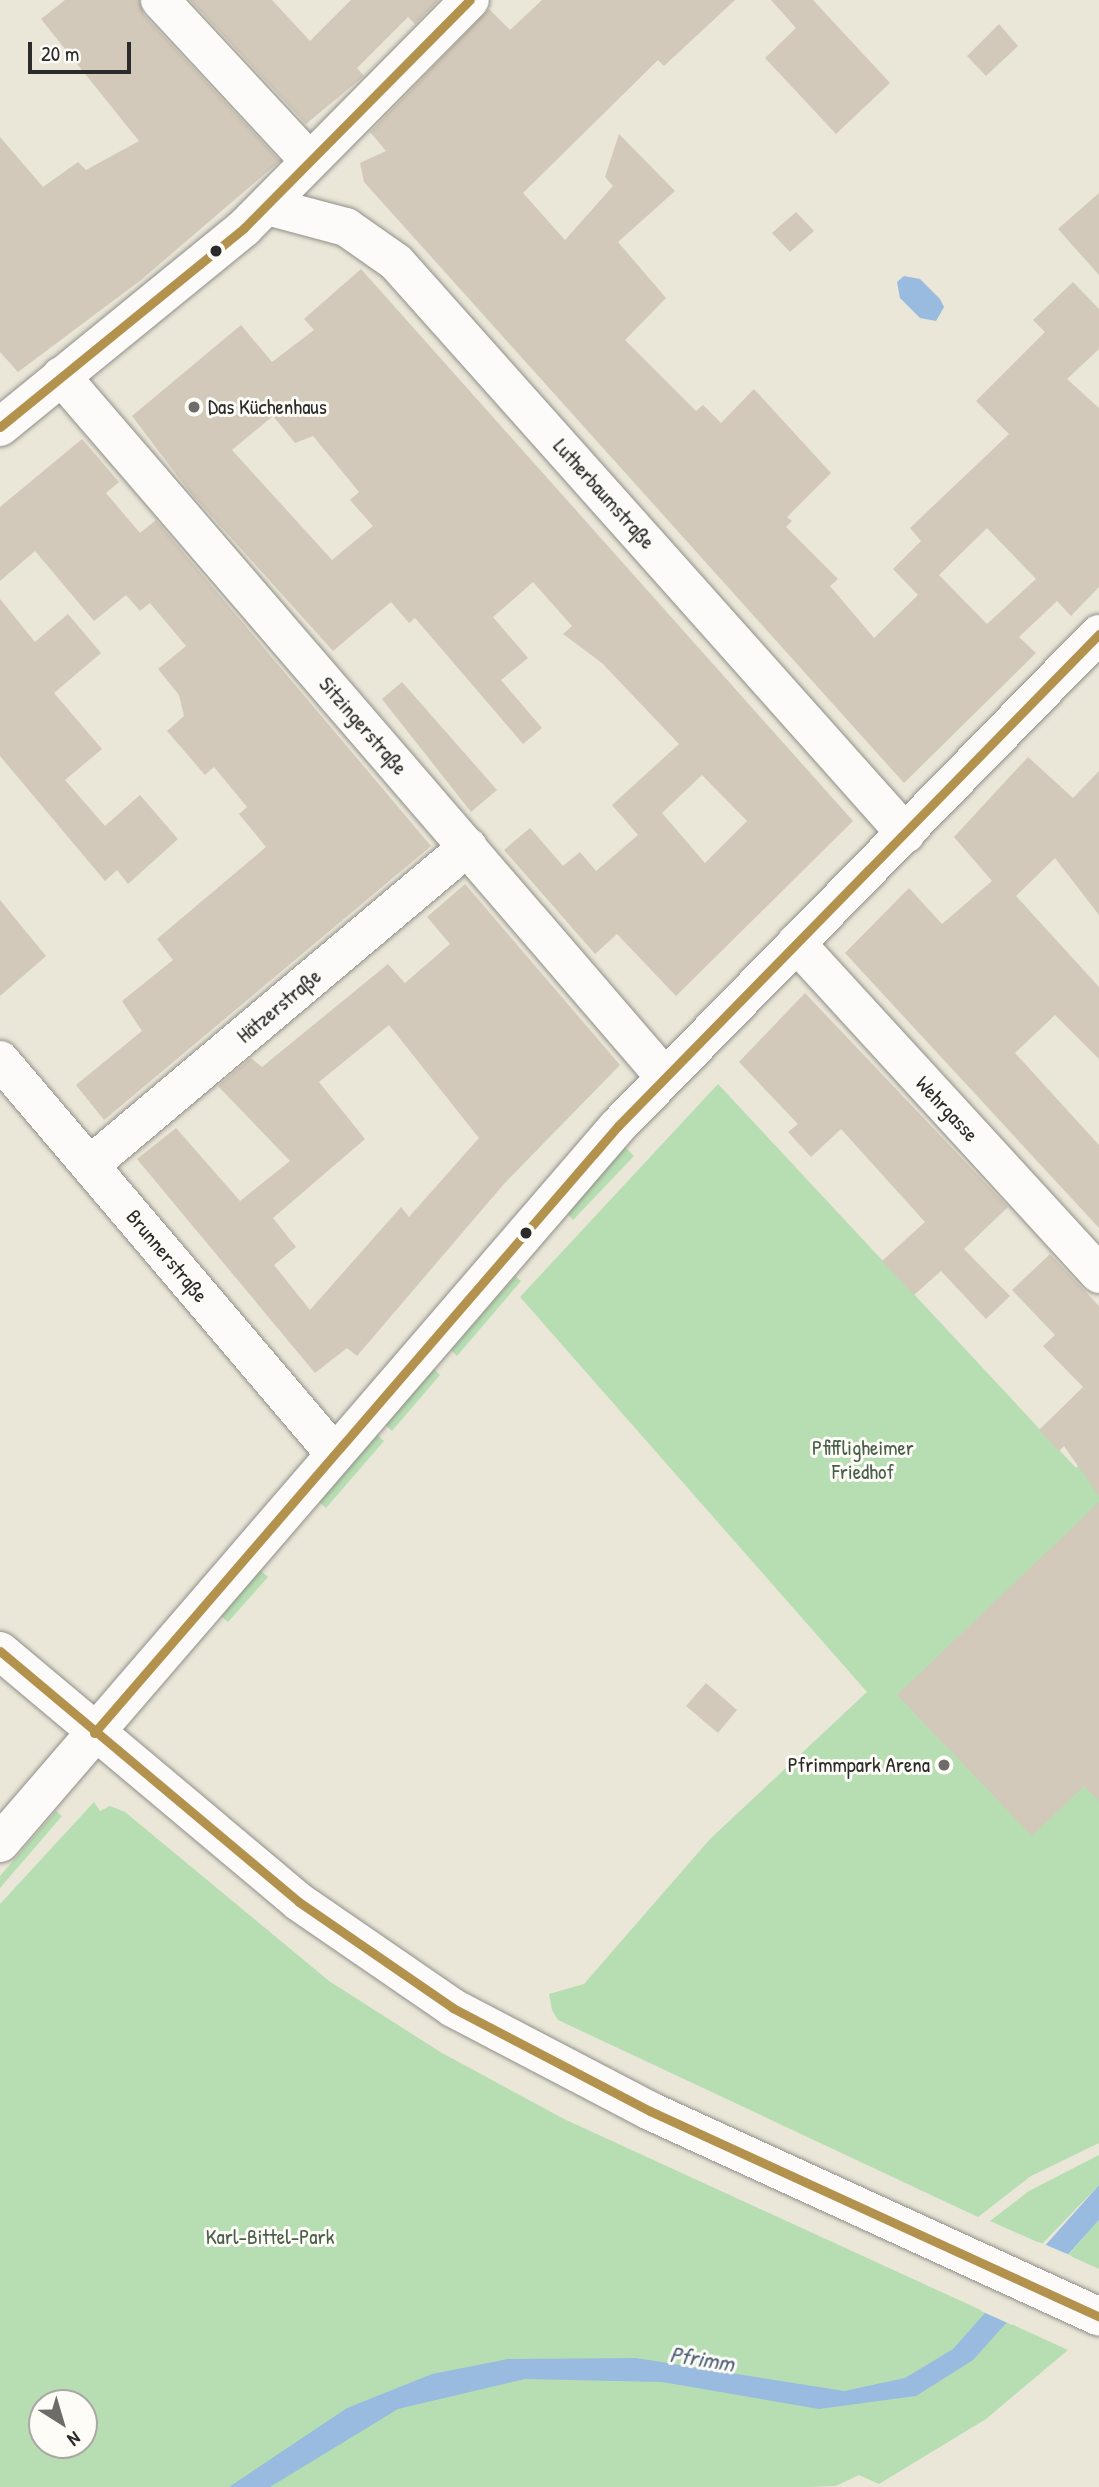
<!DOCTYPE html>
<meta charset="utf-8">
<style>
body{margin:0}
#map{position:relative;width:1099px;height:2487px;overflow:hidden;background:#eae6d8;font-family:"Patrick Hand",sans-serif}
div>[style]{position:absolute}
.green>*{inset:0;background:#b7deb2}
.water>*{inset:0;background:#9abbe0}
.pier>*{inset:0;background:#eae6d8}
.building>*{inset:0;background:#d3c9ba}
.roads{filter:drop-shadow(0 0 2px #908f88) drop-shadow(0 0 2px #908f88)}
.street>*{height:38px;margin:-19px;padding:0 19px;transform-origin:19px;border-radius:19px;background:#fcfbf9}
.secondary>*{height:38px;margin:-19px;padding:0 19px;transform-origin:19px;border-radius:19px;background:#fcfbf9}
.bus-1>*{height:9px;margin:-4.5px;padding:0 4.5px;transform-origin:4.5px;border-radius:4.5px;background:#b3924e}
.dots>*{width:19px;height:19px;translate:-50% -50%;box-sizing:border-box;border:4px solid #fdfcf7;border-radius:50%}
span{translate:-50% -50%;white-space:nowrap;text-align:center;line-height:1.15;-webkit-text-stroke:6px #fdfcf7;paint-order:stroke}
.poi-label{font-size:21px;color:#2b2b2b}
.left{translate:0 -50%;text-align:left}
.right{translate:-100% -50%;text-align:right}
.street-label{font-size:21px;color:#2b2b2b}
.park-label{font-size:21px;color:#495f4a}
.water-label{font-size:23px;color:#4a5d75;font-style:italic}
.north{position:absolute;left:28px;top:2389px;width:70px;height:70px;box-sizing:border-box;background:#fdfcf7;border:2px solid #a9a8a5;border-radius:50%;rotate:143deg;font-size:19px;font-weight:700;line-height:28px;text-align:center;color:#2b2b2b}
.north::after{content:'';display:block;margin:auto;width:24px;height:32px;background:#6e6c68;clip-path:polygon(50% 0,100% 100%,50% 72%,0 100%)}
.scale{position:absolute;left:28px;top:42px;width:103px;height:32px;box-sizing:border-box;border:4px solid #2b2b2b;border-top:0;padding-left:9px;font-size:21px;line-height:24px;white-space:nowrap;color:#2b2b2b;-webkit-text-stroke:5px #fdfcf7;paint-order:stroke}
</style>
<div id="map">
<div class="green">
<i style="clip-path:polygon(718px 1084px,1076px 1468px,1099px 1445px,1099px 2143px,1031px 2176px,978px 2217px,558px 2020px,552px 2010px,549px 1994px,584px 1984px,710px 1839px,867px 1692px,520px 1297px)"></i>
<i style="clip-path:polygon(625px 1147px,634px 1156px,573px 1220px,566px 1212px)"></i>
<i style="clip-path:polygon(515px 1276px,521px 1281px,457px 1356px,451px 1350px)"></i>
<i style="clip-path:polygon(434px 1369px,440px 1375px,392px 1431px,385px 1425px)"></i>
<i style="clip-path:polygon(377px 1435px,384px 1441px,326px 1508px,319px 1502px)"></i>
<i style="clip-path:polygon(260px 1570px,268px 1577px,228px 1622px,221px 1616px)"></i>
<i style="clip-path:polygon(evenodd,94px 1802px,100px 1811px,110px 1806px,125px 1812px,329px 1981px,442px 2053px,564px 2119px,1068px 2350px,986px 2419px,879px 2484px,859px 2475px,836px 2486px,810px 2487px,0 2487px,0 1904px,94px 1802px,42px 2403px,84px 2403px,84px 2445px,42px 2445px,42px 2403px)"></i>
<i style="clip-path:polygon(56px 1811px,62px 1816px,0 1888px,0 1876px)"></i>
<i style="clip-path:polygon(1099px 2155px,1099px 2185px,1042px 2244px,990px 2221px,1029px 2191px)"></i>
<i style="clip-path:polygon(1099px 2220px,1099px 2269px,1068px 2255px)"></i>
</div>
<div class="water">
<i style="clip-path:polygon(904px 276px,920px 279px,940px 299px,944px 307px,936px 321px,920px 318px,900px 298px,897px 282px)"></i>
<i style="clip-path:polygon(1099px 2185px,1099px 2220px,973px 2360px,916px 2396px,819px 2409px,662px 2382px,525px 2379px,398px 2409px,270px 2487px,229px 2487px,347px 2408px,432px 2374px,508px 2359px,636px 2358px,844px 2391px,905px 2378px,953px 2349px)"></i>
</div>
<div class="pier">
<i style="clip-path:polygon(1039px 2242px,1072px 2256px,1012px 2325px,981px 2311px)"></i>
</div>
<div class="building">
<i style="clip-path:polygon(65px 0,139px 0,144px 15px,280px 161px,141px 280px,18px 372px,0 352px,0 137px,43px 187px,78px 162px,86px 170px,139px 141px,41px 19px)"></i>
<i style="clip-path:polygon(190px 0,272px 0,310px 41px,351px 0,439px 0,415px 24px,408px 17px,357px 68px,364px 76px,306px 124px)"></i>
<i style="clip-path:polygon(evenodd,542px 0,735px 0,664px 66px,658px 60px,523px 193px,565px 240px,613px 186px,605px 177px,619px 134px,675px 191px,618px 242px,666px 298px,625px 340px,696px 411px,703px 405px,721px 423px,754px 389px,831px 473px,787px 517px,792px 521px,786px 527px,838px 579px,830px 586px,874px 638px,918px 595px,893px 569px,921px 541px,910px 528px,1009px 434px,976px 401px,1045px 332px,1033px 320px,1073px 282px,1099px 309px,1099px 349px,1067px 379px,1099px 408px,1099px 587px,1071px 616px,1057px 601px,1019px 637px,1036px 653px,904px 783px,364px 182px,360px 163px,386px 151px,370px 132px,489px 9px,510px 30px,542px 0,987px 528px,1036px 579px,987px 624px,939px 575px,987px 528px)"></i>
<i style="clip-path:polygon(771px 0,813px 0,890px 83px,836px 134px,765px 58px,796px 28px)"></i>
<i style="clip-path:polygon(999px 24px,1018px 46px,986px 76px,967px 56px)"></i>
<i style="clip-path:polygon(1099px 193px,1099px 275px,1058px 229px)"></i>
<i style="clip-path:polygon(796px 212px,814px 231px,790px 252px,772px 233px)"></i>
<i style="clip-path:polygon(evenodd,361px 269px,853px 821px,676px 996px,617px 934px,595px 954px,504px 850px,530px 828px,563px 866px,580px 852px,596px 871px,638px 835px,612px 805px,679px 744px,602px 663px,563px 634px,572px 626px,533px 582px,493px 617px,528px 658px,501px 680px,542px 728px,523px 744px,415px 618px,409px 623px,391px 602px,333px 651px,189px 491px,132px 416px,241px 325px,272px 362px,314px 330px,304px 319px,361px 269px,273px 416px,295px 443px,313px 436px,359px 492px,350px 500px,373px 526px,332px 560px,232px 450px,273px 416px,361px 269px,702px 775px,747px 821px,705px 863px,662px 813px,702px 775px)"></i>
<i style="clip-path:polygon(82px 439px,119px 482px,106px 493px,140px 533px,156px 520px,431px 846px,104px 1120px,76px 1085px,142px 1031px,122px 1001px,173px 960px,157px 939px,266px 847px,239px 814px,247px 807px,214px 767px,205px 775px,167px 731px,184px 716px,179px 695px,158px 669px,186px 646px,150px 603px,140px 611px,126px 595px,94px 621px,35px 551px,0 581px,0 507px)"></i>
<i style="clip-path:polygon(0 599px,35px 642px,68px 614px,101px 653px,54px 693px,102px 749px,65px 780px,105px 826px,140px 795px,178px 839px,128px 884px,117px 870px,105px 881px,0 756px)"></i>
<i style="clip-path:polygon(402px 682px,497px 790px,471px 812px,382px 699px)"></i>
<i style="clip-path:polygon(1028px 757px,1073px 798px,1099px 771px,1099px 915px,1055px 858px,1016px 896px,1099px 987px,1099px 1059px,1055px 1015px,1015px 1053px,1099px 1145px,1099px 1228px,845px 953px,909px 888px,942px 924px,992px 881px,954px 837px)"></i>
<i style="clip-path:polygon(evenodd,465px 884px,620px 1065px,503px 1185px,357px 1356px,347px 1348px,315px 1373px,137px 1159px,176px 1128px,240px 1201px,290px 1161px,218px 1086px,251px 1058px,262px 1067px,388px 964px,405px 983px,450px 944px,427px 917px,465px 884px,389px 1025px,479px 1138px,409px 1217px,401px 1207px,310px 1310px,274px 1265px,296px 1247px,273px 1218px,365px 1139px,319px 1082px,389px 1025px)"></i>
<i style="clip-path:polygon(0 900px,46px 956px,0 996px)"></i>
<i style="clip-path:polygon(805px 993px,1008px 1207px,964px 1249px,1010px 1296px,986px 1319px,941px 1271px,914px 1295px,882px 1261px,925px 1222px,841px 1129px,811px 1157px,788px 1132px,798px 1124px,739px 1062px)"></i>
<i style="clip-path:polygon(1050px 1254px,1099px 1306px,1099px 1496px,1064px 1446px,1059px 1451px,1039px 1430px,1083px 1387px,1043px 1346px,1055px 1335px,1012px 1290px)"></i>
<i style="clip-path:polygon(1099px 1502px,1099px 1801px,1084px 1786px,1032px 1836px,897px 1695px)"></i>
<i style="clip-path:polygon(706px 1683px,737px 1710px,718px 1733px,686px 1706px)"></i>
</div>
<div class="roads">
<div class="street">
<i style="left:160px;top:0;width:217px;rotate:47.1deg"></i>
<i style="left:267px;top:206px;width:82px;rotate:14.9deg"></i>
<i style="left:346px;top:227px;width:61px;rotate:35deg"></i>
<i style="left:396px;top:262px;width:766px;rotate:48.28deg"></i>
<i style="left:61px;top:376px;width:924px;rotate:49.26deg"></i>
<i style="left:796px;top:943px;width:449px;rotate:47.5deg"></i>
<i style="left:0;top:1060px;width:516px;rotate:49.64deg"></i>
<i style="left:90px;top:1165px;width:494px;rotate:-40.1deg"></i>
</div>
<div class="secondary">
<i style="left:0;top:427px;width:315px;rotate:-39.2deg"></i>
<i style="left:244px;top:228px;width:321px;rotate:-45.3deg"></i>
<i style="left:0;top:1651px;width:390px;rotate:40deg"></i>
<i style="left:299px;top:1902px;width:187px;rotate:34.5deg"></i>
<i style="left:453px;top:2008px;width:222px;rotate:27.6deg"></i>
<i style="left:650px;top:2111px;width:494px;rotate:24.6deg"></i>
<i style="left:0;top:1843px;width:947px;rotate:-49.24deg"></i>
<i style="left:618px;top:1126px;width:688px;rotate:-45.65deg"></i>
</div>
</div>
<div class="bus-1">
<i style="left:0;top:427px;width:315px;rotate:-39.2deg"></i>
<i style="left:244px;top:228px;width:321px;rotate:-45.3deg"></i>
<i style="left:0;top:1651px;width:390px;rotate:40deg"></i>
<i style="left:299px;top:1902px;width:187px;rotate:34.5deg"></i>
<i style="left:453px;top:2008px;width:222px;rotate:27.6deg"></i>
<i style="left:650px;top:2111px;width:494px;rotate:24.6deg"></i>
<i style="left:94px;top:1733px;width:802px;rotate:-49.2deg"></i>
<i style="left:618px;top:1126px;width:688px;rotate:-45.65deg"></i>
</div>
<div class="dots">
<i style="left:216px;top:251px;background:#2b2b2b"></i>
<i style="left:194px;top:407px;background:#6e6c68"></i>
<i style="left:526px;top:1233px;background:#2b2b2b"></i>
<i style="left:944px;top:1765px;background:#6e6c68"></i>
</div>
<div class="poi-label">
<span class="left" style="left:208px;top:407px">Das Küchenhaus</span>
<span class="right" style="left:930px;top:1765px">Pfrimmpark Arena</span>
</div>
<div class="street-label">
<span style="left:604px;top:494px;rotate:48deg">Lutherbaumstraße</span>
<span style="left:363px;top:726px;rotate:49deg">Sitzingerstraße</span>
<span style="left:279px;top:1006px;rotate:-40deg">Hätzerstraße</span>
<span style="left:947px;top:1109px;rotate:47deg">Wehrgasse</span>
<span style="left:167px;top:1256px;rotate:50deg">Brunnerstraße</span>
</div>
<div class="park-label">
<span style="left:863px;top:1460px">Pfiffligheimer<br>Friedhof</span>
<span style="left:270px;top:2237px">Karl-Bittel-Park</span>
</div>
<div class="water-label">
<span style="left:702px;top:2359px;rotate:9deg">Pfrimm</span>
</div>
<div class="north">N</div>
<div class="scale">20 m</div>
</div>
